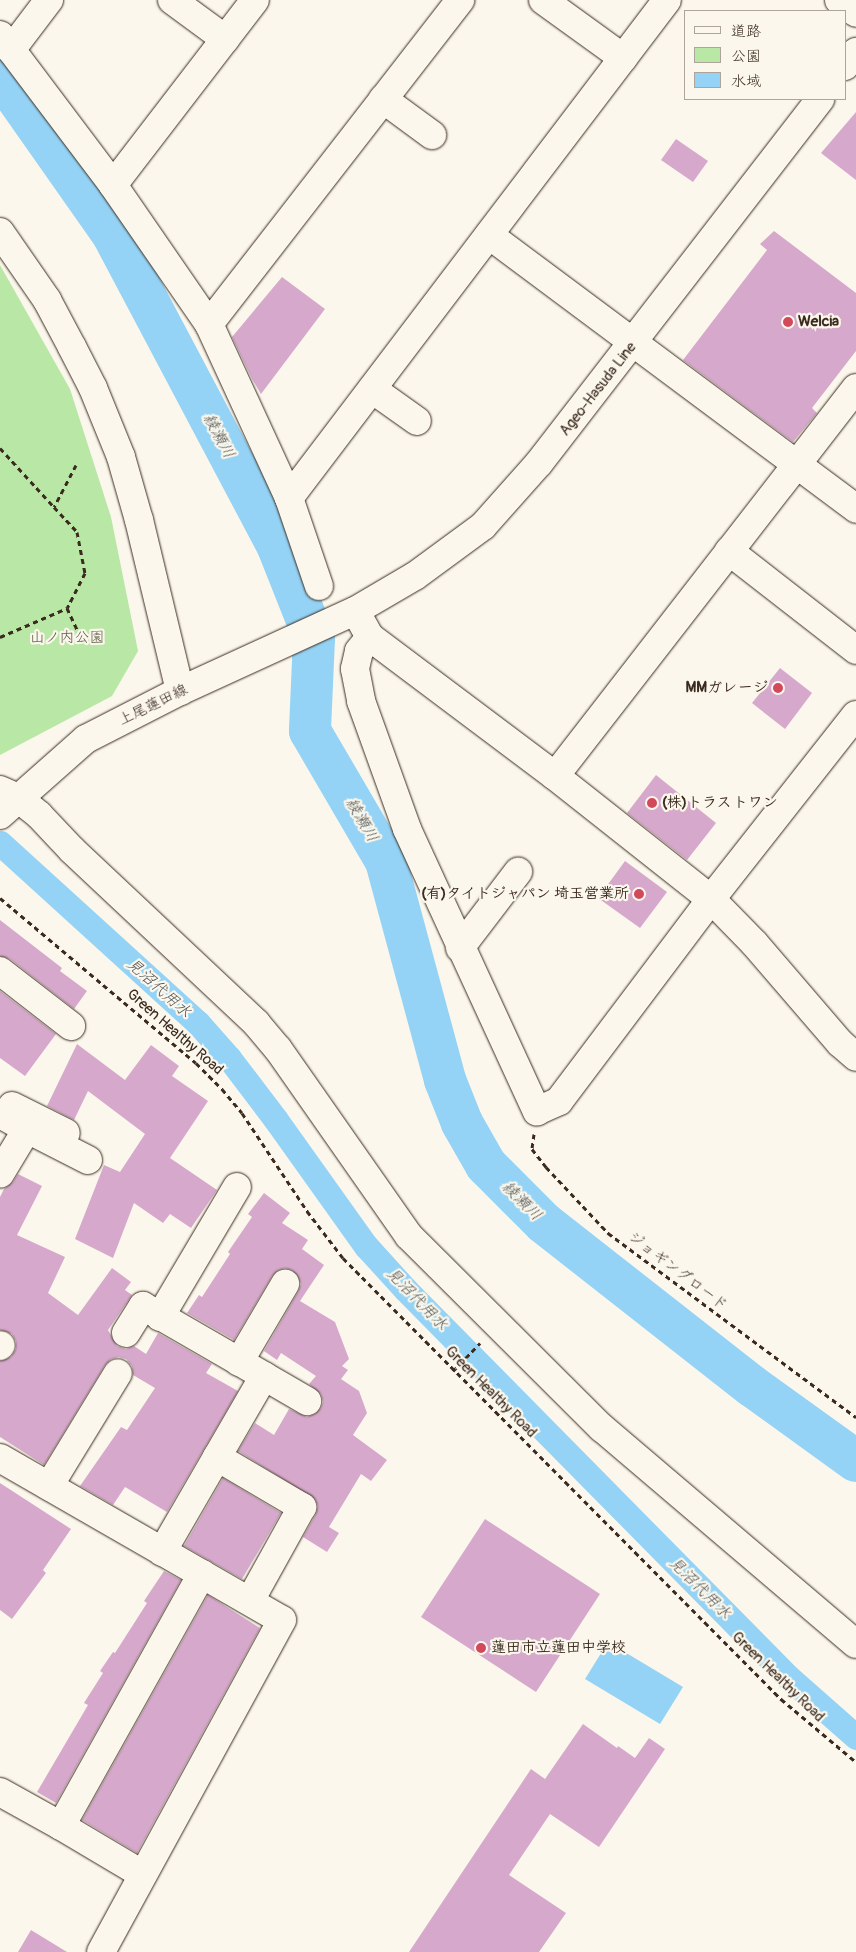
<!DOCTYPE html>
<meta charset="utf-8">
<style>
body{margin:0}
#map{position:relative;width:856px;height:1952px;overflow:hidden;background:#fbf7ec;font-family:Pangolin,"Klee One",sans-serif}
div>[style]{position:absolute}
.green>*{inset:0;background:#b8e7a6}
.water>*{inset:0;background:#94d3f5}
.canal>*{height:25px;margin:-12.5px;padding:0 12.5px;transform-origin:12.5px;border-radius:12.5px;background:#94d3f5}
.river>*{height:42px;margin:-21px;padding:0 21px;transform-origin:21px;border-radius:21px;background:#94d3f5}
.building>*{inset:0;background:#d6a9cc}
.path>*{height:3px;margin-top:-1.5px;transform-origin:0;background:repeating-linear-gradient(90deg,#3b2a1e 0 5px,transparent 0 9px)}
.roads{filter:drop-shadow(0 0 1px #3b2a1e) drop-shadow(0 0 1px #3b2a1e)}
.minor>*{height:28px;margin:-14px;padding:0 14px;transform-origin:14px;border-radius:14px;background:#fbf7ec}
.major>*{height:28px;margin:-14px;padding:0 14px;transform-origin:14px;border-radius:14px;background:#fbf7ec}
.dots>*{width:14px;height:14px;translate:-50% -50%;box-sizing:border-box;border:2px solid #fbf7ec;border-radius:50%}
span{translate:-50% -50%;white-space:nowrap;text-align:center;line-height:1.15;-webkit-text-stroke:4.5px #fbf7ec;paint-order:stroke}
.poi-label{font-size:15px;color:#3b2a1e;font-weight:700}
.left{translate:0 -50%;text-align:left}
.right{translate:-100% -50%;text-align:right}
.street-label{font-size:15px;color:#3b2a1e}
.park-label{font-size:15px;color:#5a5940}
.water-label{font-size:16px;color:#515454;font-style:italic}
.legend{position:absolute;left:684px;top:10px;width:162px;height:90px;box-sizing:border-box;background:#fbf7ec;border:1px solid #aea59a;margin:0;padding:6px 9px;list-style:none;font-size:15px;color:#3b2a1e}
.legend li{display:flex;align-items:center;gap:10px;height:25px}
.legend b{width:25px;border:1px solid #aea59a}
</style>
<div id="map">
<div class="green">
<i style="clip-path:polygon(0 265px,70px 389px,111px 517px,138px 651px,112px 696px,0 755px)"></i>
</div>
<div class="water">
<i style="clip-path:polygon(608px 1642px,683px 1687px,660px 1724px,585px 1679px)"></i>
</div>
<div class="canal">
<i style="left:0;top:843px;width:268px;rotate:42.3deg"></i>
<i style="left:198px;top:1023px;width:47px;rotate:48.5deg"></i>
<i style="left:229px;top:1058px;width:78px;rotate:52.8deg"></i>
<i style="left:276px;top:1120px;width:155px;rotate:54.5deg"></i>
<i style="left:366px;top:1246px;width:58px;rotate:47.8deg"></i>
<i style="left:405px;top:1289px;width:545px;rotate:45.37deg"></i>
<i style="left:788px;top:1677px;width:91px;rotate:41.4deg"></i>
</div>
<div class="river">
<i style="left:0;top:74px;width:197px;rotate:54.9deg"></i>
<i style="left:113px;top:235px;width:353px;rotate:62.1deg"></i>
<i style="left:278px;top:547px;width:98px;rotate:68.4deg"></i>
<i style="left:314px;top:638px;width:93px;rotate:92.5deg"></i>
<i style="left:310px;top:731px;width:151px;rotate:59.7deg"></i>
<i style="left:386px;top:861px;width:227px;rotate:74.9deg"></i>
<i style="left:445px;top:1080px;width:46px;rotate:68.4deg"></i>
<i style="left:462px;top:1123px;width:48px;rotate:60.3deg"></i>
<i style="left:486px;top:1165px;width:82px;rotate:45deg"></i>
<i style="left:544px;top:1223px;width:264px;rotate:38.1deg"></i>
<i style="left:752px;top:1386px;width:128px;rotate:35.8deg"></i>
</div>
<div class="building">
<i style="clip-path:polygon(856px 112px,856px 180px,821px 153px)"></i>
<i style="clip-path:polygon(676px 139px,708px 161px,693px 182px,661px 160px)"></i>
<i style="clip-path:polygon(774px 231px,856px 293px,856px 351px,812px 408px,817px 413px,793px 442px,683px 360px,767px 250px,760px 244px)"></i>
<i style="clip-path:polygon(282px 277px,325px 309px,261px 394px,252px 379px,232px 337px)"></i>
<i style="clip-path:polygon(780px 668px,812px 693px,785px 729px,752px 703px)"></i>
<i style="clip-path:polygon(656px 775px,716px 823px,687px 860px,627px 813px)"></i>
<i style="clip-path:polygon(625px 861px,667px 892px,640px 928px,598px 898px)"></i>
<i style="clip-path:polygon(0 920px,62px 968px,60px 971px,87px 991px,74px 1009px,10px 959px,0 956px)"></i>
<i style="clip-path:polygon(0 991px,56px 1034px,25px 1076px,0 1058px)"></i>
<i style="clip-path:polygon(77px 1044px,125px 1080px,151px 1045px,179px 1066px,172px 1076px,208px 1101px,170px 1158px,217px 1190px,191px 1228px,170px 1214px,163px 1223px,134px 1203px,113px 1258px,75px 1239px,104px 1165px,120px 1172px,145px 1134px,88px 1091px,74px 1120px,47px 1106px)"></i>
<i style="clip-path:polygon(18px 1174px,42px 1186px,17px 1235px,65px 1257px,48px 1293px,78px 1315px,112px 1268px,131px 1282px,125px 1290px,132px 1295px,108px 1330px,117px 1346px,126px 1349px,134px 1346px,146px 1354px,158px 1333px,212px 1364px,206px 1373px,238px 1391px,167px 1512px,125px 1487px,113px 1505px,80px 1486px,121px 1427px,127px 1430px,155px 1388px,133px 1375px,132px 1366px,126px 1359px,119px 1357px,111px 1359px,105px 1365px,44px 1465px,0 1437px,0 1361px,11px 1357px,16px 1349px,16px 1341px,12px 1334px,0 1330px,0 1197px,4px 1189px,13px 1182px)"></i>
<i style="clip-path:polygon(264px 1193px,290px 1213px,282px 1223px,308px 1240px,302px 1249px,324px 1265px,300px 1301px,335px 1322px,349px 1359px,342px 1366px,348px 1370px,341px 1379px,359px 1391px,367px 1413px,353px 1435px,387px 1460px,371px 1481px,361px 1474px,329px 1527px,339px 1533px,327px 1552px,303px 1537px,316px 1514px,318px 1506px,315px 1499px,238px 1451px,255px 1423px,274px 1435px,289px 1409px,307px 1417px,315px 1414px,321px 1408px,323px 1402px,321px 1394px,309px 1384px,316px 1376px,281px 1353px,277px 1360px,264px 1351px,298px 1292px,301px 1284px,298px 1276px,292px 1270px,285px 1268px,278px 1270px,272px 1276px,234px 1340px,187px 1313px,199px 1295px,202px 1297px,230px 1254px,228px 1252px,252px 1217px,248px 1214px)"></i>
<i style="clip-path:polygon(223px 1478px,281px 1513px,242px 1579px,184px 1546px)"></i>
<i style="clip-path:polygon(0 1483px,71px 1529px,43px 1570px,46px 1573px,12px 1619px,0 1610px)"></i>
<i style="clip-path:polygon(485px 1519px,600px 1594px,536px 1692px,421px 1617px)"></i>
<i style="clip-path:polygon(164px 1571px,181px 1580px,56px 1803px,37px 1792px,88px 1705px,84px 1703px,103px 1673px,100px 1671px,113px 1652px,115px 1653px,147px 1603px,144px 1601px)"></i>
<i style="clip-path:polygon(208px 1595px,260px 1628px,137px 1853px,82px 1820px)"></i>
<i style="clip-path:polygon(583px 1724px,617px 1748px,618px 1746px,635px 1758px,649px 1738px,665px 1749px,599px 1847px,550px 1814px,509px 1875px,566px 1913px,539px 1952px,409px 1952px,531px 1769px,545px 1779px)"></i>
<i style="clip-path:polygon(31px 1930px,67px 1952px,18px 1952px)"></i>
</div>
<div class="path">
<i style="left:0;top:448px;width:80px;rotate:47.5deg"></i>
<i style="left:76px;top:465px;width:47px;rotate:117.6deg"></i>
<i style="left:54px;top:507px;width:34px;rotate:47deg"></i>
<i style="left:77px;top:532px;width:42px;rotate:79deg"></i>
<i style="left:85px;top:573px;width:39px;rotate:117deg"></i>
<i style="left:67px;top:608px;width:35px;rotate:65deg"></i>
<i style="left:0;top:637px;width:73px;rotate:-23.4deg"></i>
<i style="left:0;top:898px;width:256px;rotate:40.1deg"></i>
<i style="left:196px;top:1063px;width:37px;rotate:45deg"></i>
<i style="left:222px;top:1089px;width:31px;rotate:50deg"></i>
<i style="left:242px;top:1113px;width:118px;rotate:56.4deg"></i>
<i style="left:307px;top:1211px;width:59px;rotate:52.5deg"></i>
<i style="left:343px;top:1258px;width:622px;rotate:45.2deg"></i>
<i style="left:781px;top:1699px;width:98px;rotate:40deg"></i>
<i style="left:534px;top:1134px;width:15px;rotate:98deg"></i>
<i style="left:532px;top:1149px;width:23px;rotate:52deg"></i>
<i style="left:546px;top:1167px;width:91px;rotate:46.8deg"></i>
<i style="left:608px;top:1233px;width:309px;rotate:36.6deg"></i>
<i style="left:453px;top:1371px;width:39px;rotate:-46deg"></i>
</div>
<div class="roads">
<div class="minor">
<i style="left:172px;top:0;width:66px;rotate:36.3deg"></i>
<i style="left:543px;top:0;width:99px;rotate:35.9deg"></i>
<i style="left:839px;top:0;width:21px;rotate:37deg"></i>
<i style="left:0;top:35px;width:188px;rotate:53deg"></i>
<i style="left:113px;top:185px;width:169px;rotate:55.4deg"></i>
<i style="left:209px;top:324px;width:192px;rotate:65.3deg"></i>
<i style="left:289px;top:498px;width:93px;rotate:71.2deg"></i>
<i style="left:11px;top:50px;width:63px;rotate:-52.8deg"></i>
<i style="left:383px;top:99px;width:61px;rotate:36.3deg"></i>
<i style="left:113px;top:185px;width:233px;rotate:-52.5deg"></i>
<i style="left:0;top:232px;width:83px;rotate:55.3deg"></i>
<i style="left:47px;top:300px;width:53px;rotate:62deg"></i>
<i style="left:72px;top:347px;width:46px;rotate:62.9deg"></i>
<i style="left:93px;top:388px;width:74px;rotate:67.9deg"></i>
<i style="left:121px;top:457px;width:66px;rotate:74.1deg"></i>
<i style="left:139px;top:520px;width:176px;rotate:76.5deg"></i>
<i style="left:489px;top:235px;width:458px;rotate:36.7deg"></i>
<i style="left:209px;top:324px;width:410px;rotate:-52.2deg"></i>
<i style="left:372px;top:389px;width:55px;rotate:35.4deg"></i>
<i style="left:289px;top:498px;width:625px;rotate:-52.8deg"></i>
<i style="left:729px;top:551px;width:161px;rotate:37.9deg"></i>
<i style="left:361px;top:621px;width:18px;rotate:61deg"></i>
<i style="left:370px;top:637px;width:231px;rotate:36.9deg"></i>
<i style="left:555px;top:776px;width:199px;rotate:38.3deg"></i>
<i style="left:711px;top:899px;width:62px;rotate:45.7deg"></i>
<i style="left:754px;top:943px;width:132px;rotate:49.3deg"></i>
<i style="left:840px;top:1043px;width:21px;rotate:41deg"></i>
<i style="left:370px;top:637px;width:18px;rotate:128deg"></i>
<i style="left:359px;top:651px;width:18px;rotate:103deg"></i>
<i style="left:355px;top:669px;width:33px;rotate:79deg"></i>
<i style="left:361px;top:701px;width:136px;rotate:70.2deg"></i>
<i style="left:407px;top:829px;width:311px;rotate:65.3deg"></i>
<i style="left:537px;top:1111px;width:24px;rotate:-24deg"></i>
<i style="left:559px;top:1101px;width:253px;rotate:-53deg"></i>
<i style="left:711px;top:899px;width:234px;rotate:-51.8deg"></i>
<i style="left:555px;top:776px;width:491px;rotate:-52.2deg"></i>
<i style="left:0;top:790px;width:20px;rotate:24deg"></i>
<i style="left:18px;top:798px;width:27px;rotate:39deg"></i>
<i style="left:39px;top:815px;width:48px;rotate:46.7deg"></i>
<i style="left:72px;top:850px;width:253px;rotate:43.2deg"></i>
<i style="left:256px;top:1023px;width:34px;rotate:50deg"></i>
<i style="left:278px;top:1049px;width:228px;rotate:55deg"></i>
<i style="left:409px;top:1236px;width:272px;rotate:44.9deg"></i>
<i style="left:602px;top:1428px;width:333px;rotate:40.4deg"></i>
<i style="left:460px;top:948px;width:96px;rotate:-52.7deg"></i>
<i style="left:0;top:971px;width:90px;rotate:37.8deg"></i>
<i style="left:12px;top:1106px;width:60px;rotate:26.6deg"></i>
<i style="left:0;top:1114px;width:31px;rotate:29deg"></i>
<i style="left:27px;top:1129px;width:52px;rotate:121deg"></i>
<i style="left:39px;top:1135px;width:55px;rotate:27deg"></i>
<i style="left:160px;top:1317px;width:151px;rotate:-59.4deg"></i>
<i style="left:126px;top:1333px;width:32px;rotate:-58deg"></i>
<i style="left:143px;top:1306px;width:140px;rotate:30deg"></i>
<i style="left:264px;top:1376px;width:94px;rotate:120.1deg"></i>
<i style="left:0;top:1346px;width:1px;rotate:-45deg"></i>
<i style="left:239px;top:1362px;width:91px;rotate:-59.5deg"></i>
<i style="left:264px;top:1376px;width:50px;rotate:30.2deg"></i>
<i style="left:0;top:1458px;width:325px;rotate:29.9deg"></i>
<i style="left:282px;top:1620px;width:378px;rotate:118.6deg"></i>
<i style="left:49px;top:1486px;width:132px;rotate:-58.6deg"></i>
<i style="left:162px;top:1552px;width:110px;rotate:-59.9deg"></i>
<i style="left:217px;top:1457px;width:99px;rotate:30.5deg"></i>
<i style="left:302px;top:1507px;width:107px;rotate:119deg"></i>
<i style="left:0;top:1792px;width:70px;rotate:29.1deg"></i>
<i style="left:142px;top:1874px;width:94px;rotate:-149.3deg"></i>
<i style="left:61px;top:1826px;width:289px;rotate:-60.8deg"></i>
</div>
<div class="major">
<i style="left:845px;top:66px;width:18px;rotate:-52deg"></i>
<i style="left:0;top:815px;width:115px;rotate:-41.5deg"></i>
<i style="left:86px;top:739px;width:106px;rotate:-27.1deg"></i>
<i style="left:180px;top:691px;width:192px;rotate:-24.6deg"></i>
<i style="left:355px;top:611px;width:69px;rotate:-30.3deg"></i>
<i style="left:415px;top:576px;width:84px;rotate:-36.3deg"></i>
<i style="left:483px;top:526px;width:84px;rotate:-48.4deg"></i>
<i style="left:539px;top:463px;width:460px;rotate:-52.3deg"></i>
</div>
</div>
<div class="dots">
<i style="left:788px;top:322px;background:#d1495b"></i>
<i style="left:778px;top:688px;background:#d1495b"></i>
<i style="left:652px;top:803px;background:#d1495b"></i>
<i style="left:639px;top:894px;background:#d1495b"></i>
<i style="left:481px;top:1648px;background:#d1495b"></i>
</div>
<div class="poi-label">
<span class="left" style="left:798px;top:322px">Welcia</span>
<span class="right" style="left:768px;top:688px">MMガレージ</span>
<span class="left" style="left:662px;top:803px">(株)トラストワン</span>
<span class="right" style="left:629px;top:894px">(有)タイトジャパン 埼玉営業所</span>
<span class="left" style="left:491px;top:1648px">蓮田市立蓮田中学校</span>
</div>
<div class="street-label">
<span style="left:598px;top:389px;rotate:-52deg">Ageo-Hasuda Line</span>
<span style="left:153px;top:705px;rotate:-26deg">上尾蓮田線</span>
<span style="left:175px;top:1032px;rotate:41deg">Green Healthy Road</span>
<span style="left:678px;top:1271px;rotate:37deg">ジョギングロード</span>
<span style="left:491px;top:1392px;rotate:45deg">Green Healthy Road</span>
<span style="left:778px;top:1677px;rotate:44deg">Green Healthy Road</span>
</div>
<div class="park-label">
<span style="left:67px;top:638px">山ノ内公園</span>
</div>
<div class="water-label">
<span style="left:219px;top:436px;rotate:62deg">綾瀬川</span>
<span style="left:362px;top:820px;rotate:60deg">綾瀬川</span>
<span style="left:159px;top:988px;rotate:42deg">見沼代用水</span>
<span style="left:522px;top:1201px;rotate:45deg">綾瀬川</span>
<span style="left:417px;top:1299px;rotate:46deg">見沼代用水</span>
<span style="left:700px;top:1588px;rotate:45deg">見沼代用水</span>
</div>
<ul class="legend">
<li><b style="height:6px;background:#fbf7ec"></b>道路</li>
<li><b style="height:14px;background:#b8e7a6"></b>公園</li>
<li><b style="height:14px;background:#94d3f5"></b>水域</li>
</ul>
</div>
